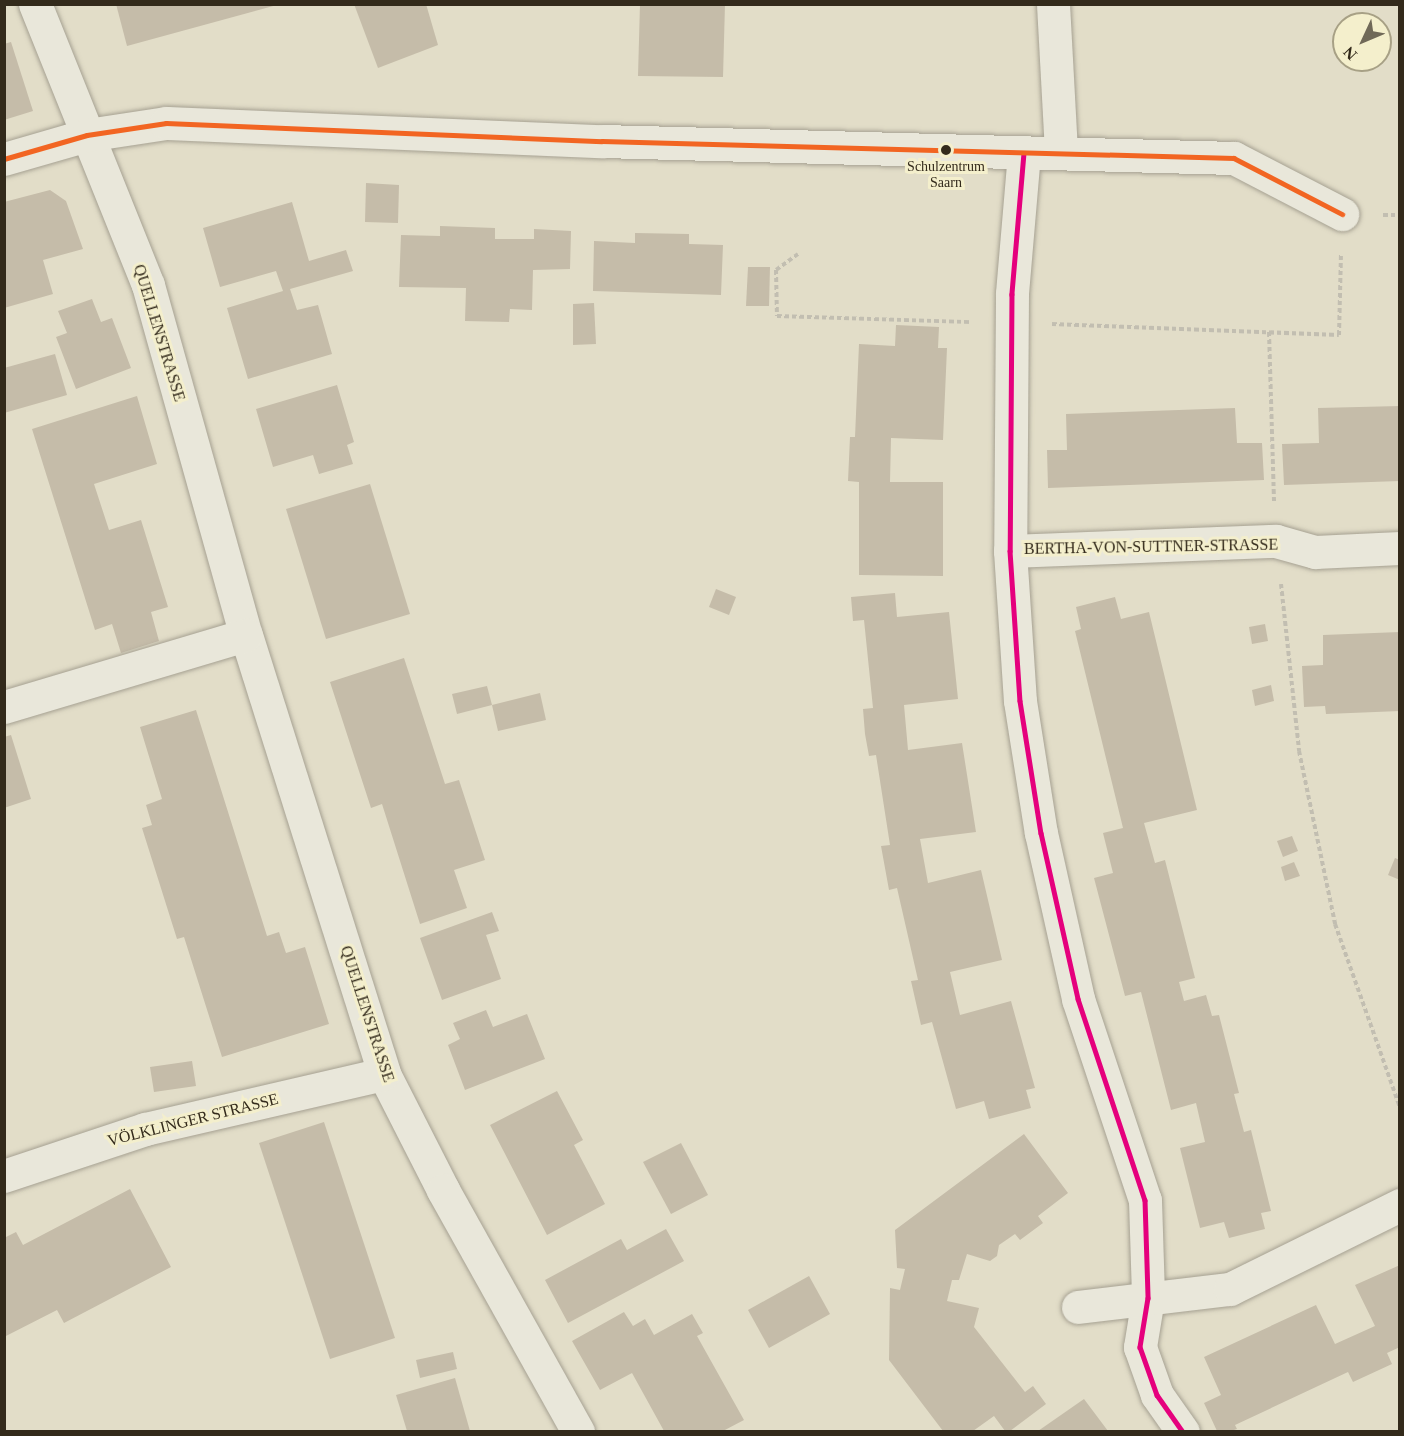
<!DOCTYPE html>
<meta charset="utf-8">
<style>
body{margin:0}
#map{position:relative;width:1404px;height:1436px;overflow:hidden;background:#e2ddc8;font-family:Georgia,serif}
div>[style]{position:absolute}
.building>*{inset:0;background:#c5bca9}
.path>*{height:4px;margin-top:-2px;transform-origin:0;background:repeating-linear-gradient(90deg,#c2beb1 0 4.5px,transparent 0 7.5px)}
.roads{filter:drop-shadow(0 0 2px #a6a192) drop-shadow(0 0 2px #a6a192)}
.minor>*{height:33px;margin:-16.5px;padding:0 16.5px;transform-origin:16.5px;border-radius:16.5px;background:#e9e7da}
.bus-1>*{height:4.5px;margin:-2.25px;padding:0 2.25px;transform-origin:2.25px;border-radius:2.25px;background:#e5007d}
.bus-2>*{height:4.5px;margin:-2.25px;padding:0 2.25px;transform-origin:2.25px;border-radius:2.25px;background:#f26522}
.dots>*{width:16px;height:16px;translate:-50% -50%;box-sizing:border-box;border:3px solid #f4efcc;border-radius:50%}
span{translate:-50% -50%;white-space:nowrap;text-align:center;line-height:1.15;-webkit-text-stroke:6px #f4efcc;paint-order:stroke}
.bus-label{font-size:14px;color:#332a1b}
.street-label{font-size:16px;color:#332a1b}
.frame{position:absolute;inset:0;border:6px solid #332a1b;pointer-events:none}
.north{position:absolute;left:1332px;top:12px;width:60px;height:60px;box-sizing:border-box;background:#f4efcc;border:2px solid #a7a085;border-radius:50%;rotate:226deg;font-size:16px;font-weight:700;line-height:24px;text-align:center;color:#332a1b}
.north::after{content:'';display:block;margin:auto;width:21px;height:27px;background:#706958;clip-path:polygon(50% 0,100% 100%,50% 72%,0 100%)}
</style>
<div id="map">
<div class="building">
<i style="clip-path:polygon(116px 4px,277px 4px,277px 5px,127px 46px)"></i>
<i style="clip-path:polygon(354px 4px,426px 4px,438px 45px,378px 68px)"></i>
<i style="clip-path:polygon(640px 4px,725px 4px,723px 77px,638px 76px)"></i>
<i style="clip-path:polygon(11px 42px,33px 111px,4px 120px,4px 44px)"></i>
<i style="clip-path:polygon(366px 183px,399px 185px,398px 223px,365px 222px)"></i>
<i style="clip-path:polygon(50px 190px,66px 201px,83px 249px,43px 260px,53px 294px,4px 308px,4px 202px)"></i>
<i style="clip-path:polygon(292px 202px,309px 261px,346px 250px,353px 271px,290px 289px,297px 310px,318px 305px,332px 354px,248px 379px,227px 308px,283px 291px,276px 271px,220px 287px,203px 228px)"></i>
<i style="clip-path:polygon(440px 226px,495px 228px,495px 239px,534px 239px,534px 229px,571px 231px,570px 269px,533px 270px,532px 310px,510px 309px,509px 322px,465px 321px,466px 288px,399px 287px,401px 235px,440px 236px)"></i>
<i style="clip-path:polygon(635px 233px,689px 234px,689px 244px,723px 245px,721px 295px,593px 291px,594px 241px,635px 243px)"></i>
<i style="clip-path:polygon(748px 267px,770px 267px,769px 306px,746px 306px)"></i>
<i style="clip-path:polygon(92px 299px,101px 322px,112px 318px,131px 368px,76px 389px,56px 337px,67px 333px,58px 311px)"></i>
<i style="clip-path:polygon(594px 303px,596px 344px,573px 345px,573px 304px)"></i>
<i style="clip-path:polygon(896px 325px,939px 327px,938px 348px,947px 348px,943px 440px,891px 438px,890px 482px,943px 482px,943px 576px,859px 575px,859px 482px,848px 481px,850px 437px,855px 437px,859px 344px,895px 346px)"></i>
<i style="clip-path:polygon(55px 354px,67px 395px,4px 413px,4px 368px)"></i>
<i style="clip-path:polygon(337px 385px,354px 442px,347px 445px,353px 464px,319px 474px,313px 455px,273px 467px,256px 409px)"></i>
<i style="clip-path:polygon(137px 396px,157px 464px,94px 484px,109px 530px,141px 520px,168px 607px,151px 612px,159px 641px,121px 653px,112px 624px,95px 630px,32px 429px)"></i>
<i style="clip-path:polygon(1400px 406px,1400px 481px,1284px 485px,1282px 444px,1319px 443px,1318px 408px)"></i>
<i style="clip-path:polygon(1235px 408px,1237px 443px,1262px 443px,1264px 480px,1048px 488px,1047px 450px,1067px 450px,1066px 414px)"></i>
<i style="clip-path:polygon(370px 484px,410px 614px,326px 639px,286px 509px)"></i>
<i style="clip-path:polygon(716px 589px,736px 597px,729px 615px,709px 607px)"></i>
<i style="clip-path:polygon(895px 593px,897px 617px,949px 612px,958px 699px,904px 705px,908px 750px,962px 743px,976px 832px,920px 839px,928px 883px,981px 870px,1002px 960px,950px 972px,960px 1015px,1011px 1001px,1035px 1088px,1026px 1090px,1031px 1108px,989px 1119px,984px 1101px,956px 1109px,932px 1022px,921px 1025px,911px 981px,918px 980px,897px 888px,889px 890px,881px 846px,890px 845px,876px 755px,869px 756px,865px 734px,863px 709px,873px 708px,864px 620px,853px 621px,851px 597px)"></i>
<i style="clip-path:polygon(1115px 597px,1121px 619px,1149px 612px,1197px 810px,1144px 823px,1155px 863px,1165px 860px,1195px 978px,1179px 982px,1184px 1001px,1206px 995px,1212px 1016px,1219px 1015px,1239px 1093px,1234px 1094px,1244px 1132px,1251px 1130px,1271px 1211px,1261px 1213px,1265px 1229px,1229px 1238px,1224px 1222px,1200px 1228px,1180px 1148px,1205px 1142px,1196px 1103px,1171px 1110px,1141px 992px,1125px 996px,1094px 878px,1113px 873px,1103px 833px,1123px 828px,1075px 631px,1081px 629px,1076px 607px)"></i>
<i style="clip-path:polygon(1265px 624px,1268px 641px,1252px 644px,1249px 627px)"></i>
<i style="clip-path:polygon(1400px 632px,1400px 711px,1326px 714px,1325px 706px,1304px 707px,1302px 666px,1323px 665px,1323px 635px)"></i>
<i style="clip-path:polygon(404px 658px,445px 784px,459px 780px,485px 860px,454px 870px,467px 908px,420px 924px,382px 804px,371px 808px,330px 682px)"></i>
<i style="clip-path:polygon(1271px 685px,1274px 701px,1255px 706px,1252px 690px)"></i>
<i style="clip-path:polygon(487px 686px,492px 705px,457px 714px,452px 694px)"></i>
<i style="clip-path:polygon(540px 693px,546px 720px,498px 731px,492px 705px)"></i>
<i style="clip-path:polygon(196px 710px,267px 936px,279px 932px,286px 953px,305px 947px,329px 1024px,222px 1057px,184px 937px,177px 939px,142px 828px,152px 825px,146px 805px,162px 799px,140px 727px)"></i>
<i style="clip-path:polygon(11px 735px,31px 799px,4px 808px,4px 737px)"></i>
<i style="clip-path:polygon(1292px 836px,1298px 851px,1283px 857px,1277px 841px)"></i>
<i style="clip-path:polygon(1395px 858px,1400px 860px,1400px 880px,1388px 875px)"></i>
<i style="clip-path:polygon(1294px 862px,1300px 876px,1285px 881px,1281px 867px)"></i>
<i style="clip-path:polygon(492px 912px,499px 931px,486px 935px,501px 979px,442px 1000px,420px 938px)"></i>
<i style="clip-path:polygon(486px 1010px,493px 1027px,527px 1014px,545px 1059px,465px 1090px,448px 1045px,460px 1039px,453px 1023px)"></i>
<i style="clip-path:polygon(192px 1061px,196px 1086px,154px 1092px,150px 1067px)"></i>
<i style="clip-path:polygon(557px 1091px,583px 1140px,574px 1145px,605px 1204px,547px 1235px,490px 1125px)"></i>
<i style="clip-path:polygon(324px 1122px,395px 1338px,330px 1359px,259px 1143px)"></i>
<i style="clip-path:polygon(1024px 1134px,1068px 1193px,1038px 1216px,1043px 1223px,1020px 1240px,1015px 1234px,999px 1245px,997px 1256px,990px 1261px,967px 1254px,959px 1280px,952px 1280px,947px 1301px,979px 1308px,974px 1327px,1025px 1392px,1033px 1386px,1046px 1404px,1010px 1431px,1005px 1431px,994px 1416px,973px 1431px,943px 1431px,889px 1360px,890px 1288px,900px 1290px,905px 1269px,897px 1268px,895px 1230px)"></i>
<i style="clip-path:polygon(681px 1143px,708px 1195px,671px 1214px,643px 1162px)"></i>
<i style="clip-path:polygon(130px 1189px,171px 1267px,64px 1323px,57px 1310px,4px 1337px,4px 1238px,16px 1232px,23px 1245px)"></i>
<i style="clip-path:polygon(666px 1229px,684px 1261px,568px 1323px,545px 1280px,621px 1239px,627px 1250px)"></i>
<i style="clip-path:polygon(1400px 1265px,1400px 1347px,1387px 1353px,1392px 1364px,1353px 1382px,1348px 1372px,1235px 1425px,1237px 1429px,1231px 1431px,1217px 1431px,1204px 1403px,1221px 1395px,1204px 1357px,1316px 1305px,1335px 1344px,1375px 1326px,1355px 1285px)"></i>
<i style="clip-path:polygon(809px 1276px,830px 1314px,769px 1348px,748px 1310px)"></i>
<i style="clip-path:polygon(624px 1312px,633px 1326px,645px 1319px,654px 1335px,692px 1314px,703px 1333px,697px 1336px,744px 1420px,723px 1431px,664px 1431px,632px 1373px,600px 1390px,572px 1341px)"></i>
<i style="clip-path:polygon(453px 1352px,457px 1369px,420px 1378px,416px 1360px)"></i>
<i style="clip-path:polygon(455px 1378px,470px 1431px,407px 1431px,396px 1395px)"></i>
<i style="clip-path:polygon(1084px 1399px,1108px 1431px,1038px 1431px)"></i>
</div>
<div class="path">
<i style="left:1383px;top:215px;width:17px"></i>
<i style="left:798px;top:254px;width:27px;rotate:144deg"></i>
<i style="left:776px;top:270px;width:46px;rotate:88.8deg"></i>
<i style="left:777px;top:316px;width:195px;rotate:1.8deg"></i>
<i style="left:1052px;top:324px;width:287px;rotate:2.2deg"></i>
<i style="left:1339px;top:335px;width:82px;rotate:-88.6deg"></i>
<i style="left:1269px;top:332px;width:170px;rotate:88.3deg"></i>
<i style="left:1281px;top:584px;width:168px;rotate:83.8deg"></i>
<i style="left:1299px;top:751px;width:177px;rotate:78.2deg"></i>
<i style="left:1335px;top:924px;width:195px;rotate:70.5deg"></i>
</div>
<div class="roads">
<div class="minor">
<i style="left:35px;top:4px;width:303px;rotate:68.1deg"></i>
<i style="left:148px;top:285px;width:363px;rotate:74.4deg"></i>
<i style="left:246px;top:635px;width:460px;rotate:72.5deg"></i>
<i style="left:384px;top:1074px;width:130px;rotate:63deg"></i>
<i style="left:443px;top:1190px;width:277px;rotate:60.8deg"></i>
<i style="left:1053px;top:4px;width:149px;rotate:86.9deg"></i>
<i style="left:1024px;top:153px;width:142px;rotate:94.9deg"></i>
<i style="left:1012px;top:294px;width:257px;rotate:90.4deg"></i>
<i style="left:1010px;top:551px;width:150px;rotate:86.2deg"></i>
<i style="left:1020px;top:701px;width:134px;rotate:81deg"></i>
<i style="left:1041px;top:833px;width:170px;rotate:77.4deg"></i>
<i style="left:1078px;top:999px;width:212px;rotate:71.6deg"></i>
<i style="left:1145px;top:1200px;width:98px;rotate:88.2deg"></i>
<i style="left:1148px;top:1298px;width:50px;rotate:99.3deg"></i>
<i style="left:1140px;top:1347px;width:51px;rotate:70.5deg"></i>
<i style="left:1157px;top:1395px;width:45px;rotate:54.9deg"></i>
<i style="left:4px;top:159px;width:86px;rotate:-16.1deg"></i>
<i style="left:87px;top:135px;width:80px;rotate:-8.6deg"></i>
<i style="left:166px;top:123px;width:436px;rotate:2.4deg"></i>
<i style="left:602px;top:141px;width:632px;rotate:1.54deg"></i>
<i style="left:1234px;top:158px;width:122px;rotate:27.4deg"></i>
<i style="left:1010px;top:551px;width:266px;rotate:-2.2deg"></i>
<i style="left:1276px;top:541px;width:41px;rotate:15.8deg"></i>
<i style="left:1315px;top:552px;width:85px;rotate:-2.7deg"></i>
<i style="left:4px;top:707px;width:252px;rotate:-16.6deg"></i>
<i style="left:4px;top:1176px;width:149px;rotate:-18.4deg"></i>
<i style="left:145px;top:1129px;width:245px;rotate:-13deg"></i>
<i style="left:1078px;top:1307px;width:153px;rotate:-6.8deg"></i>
<i style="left:1230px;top:1289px;width:190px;rotate:-26.3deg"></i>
</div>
</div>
<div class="bus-1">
<i style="left:1024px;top:153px;width:142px;rotate:94.9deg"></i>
<i style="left:1012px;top:294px;width:257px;rotate:90.4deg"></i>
<i style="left:1010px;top:551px;width:150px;rotate:86.2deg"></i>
<i style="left:1020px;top:701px;width:134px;rotate:81deg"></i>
<i style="left:1041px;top:833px;width:170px;rotate:77.4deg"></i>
<i style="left:1078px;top:999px;width:212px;rotate:71.6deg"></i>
<i style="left:1145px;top:1200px;width:98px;rotate:88.2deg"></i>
<i style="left:1148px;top:1298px;width:50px;rotate:99.3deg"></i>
<i style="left:1140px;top:1347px;width:51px;rotate:70.5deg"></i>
<i style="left:1157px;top:1395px;width:45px;rotate:54.9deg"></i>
</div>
<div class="bus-2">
<i style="left:4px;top:159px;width:86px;rotate:-16.1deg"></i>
<i style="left:87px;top:135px;width:80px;rotate:-8.6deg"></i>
<i style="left:166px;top:123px;width:436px;rotate:2.4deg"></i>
<i style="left:602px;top:141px;width:632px;rotate:1.54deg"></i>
<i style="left:1234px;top:158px;width:122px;rotate:27.4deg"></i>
</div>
<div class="dots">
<i style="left:946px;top:150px;background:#332a1b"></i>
</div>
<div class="bus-label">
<span style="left:946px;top:175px">Schulzentrum<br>Saarn</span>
</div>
<div class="street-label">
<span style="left:159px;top:333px;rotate:73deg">QUELLENSTRASSE</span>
<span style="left:1151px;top:547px;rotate:-1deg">BERTHA-VON-SUTTNER-STRASSE</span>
<span style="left:367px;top:1014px;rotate:72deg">QUELLENSTRASSE</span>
<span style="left:193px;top:1120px;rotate:-14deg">VÖLKLINGER STRASSE</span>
</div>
<div class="frame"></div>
<div class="north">N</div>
</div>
